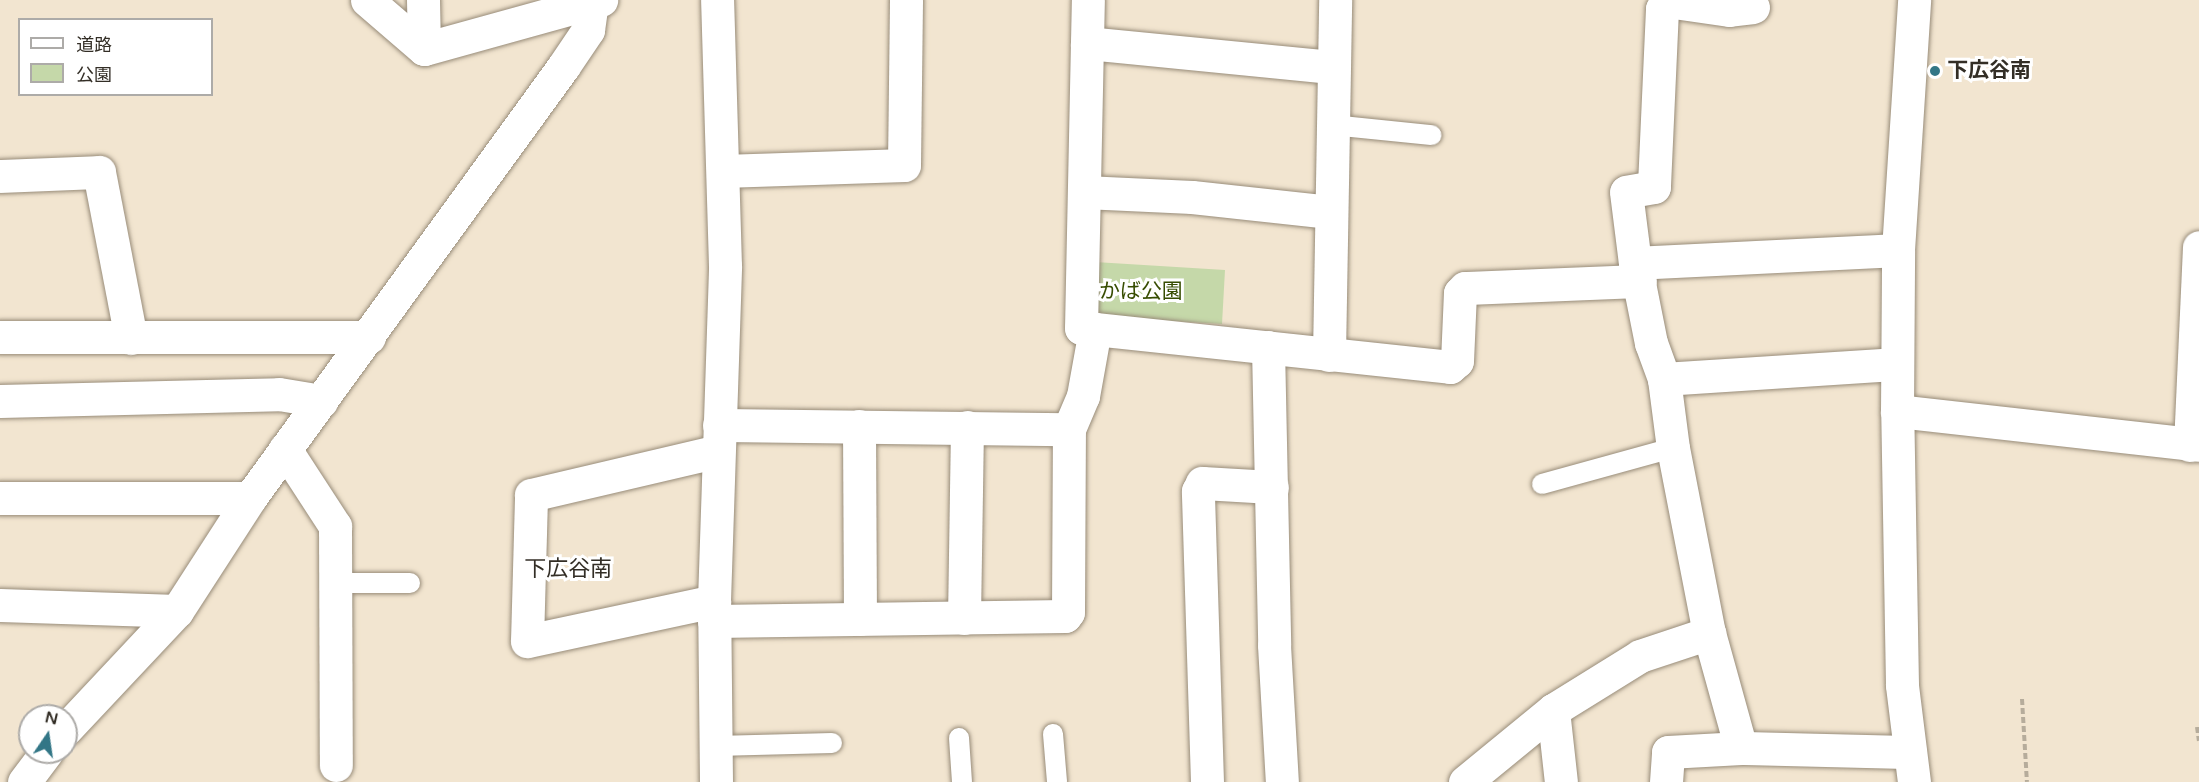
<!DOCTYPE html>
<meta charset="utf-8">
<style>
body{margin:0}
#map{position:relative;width:2199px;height:782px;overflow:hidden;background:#f2e5d0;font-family:"Varela Round","Noto Sans JP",sans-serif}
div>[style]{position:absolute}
.green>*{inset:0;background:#c5d8a9}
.path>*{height:4px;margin-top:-2px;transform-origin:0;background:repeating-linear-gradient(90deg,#b6ac9b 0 6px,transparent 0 9px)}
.roads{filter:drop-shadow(0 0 2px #988c79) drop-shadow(0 0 2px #988c79)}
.lane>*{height:20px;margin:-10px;padding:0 10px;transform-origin:10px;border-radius:10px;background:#fff}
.street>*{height:33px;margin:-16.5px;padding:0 16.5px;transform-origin:16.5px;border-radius:16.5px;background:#fff}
.dots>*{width:16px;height:16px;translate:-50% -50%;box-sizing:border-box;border:3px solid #fff;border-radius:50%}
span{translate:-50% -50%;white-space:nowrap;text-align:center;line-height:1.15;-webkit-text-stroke:6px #fff;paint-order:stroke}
.poi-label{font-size:21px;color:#332e26;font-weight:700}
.left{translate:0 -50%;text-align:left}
.park-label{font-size:21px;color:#374d02}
.neighbourhood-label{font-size:22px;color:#332e26}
.legend{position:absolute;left:18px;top:18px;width:195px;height:78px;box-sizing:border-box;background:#fff;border:2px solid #adaba8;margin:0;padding:8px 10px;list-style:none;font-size:18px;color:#332e26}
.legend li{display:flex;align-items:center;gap:12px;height:30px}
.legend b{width:30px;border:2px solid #adaba8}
.north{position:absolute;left:18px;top:704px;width:60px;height:60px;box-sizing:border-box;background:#fff;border:2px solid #adaba8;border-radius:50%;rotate:13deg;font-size:16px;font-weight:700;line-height:24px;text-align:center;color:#332e26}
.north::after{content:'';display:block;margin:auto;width:21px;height:27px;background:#327686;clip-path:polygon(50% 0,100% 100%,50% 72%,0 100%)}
</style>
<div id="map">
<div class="green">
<i style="clip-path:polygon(1095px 262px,1225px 270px,1222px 324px,1092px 316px)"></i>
</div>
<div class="path">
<i style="left:2022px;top:699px;width:83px;rotate:86.6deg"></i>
<i style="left:2197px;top:727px;width:14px;rotate:82deg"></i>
</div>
<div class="roads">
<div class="lane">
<i style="left:1332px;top:125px;width:100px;rotate:5.8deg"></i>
<i style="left:1542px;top:484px;width:136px;rotate:-15.4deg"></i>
<i style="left:335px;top:583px;width:75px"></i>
<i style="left:1053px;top:734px;width:48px;rotate:85.2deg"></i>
<i style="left:959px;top:738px;width:44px;rotate:86.1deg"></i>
<i style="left:716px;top:746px;width:116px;rotate:-1.5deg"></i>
</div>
<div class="street">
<i style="left:367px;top:0;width:75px;rotate:40.7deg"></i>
<i style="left:424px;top:49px;width:184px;rotate:-15.5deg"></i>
<i style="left:423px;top:0;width:49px;rotate:88.8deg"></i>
<i style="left:1753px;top:7px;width:24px;rotate:173deg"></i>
<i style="left:1729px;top:10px;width:56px;rotate:-171.7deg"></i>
<i style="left:1674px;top:2px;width:14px;rotate:150deg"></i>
<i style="left:1662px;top:9px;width:178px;rotate:92.6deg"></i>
<i style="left:1654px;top:187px;width:28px;rotate:170deg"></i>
<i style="left:1626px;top:192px;width:72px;rotate:82.8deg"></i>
<i style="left:1635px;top:263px;width:82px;rotate:78.7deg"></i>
<i style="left:1651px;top:343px;width:38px;rotate:70deg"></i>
<i style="left:1664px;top:379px;width:70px;rotate:82.6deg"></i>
<i style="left:1673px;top:448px;width:188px;rotate:79deg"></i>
<i style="left:1709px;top:633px;width:119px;rotate:74.5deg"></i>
<i style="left:1741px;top:748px;width:169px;rotate:1.4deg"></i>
<i style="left:1087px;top:43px;width:247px;rotate:5.6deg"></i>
<i style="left:724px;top:171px;width:180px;rotate:-1.9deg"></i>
<i style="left:904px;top:165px;width:165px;rotate:-89.3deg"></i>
<i style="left:0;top:176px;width:99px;rotate:-2.3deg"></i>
<i style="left:99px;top:172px;width:169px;rotate:79.1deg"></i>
<i style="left:1084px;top:192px;width:108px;rotate:2.7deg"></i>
<i style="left:1192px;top:197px;width:139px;rotate:6.2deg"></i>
<i style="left:1635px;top:263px;width:263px;rotate:-2.8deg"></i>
<i style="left:1095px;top:329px;width:357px;rotate:6.1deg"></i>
<i style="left:1450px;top:367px;width:9px;rotate:-41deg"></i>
<i style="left:1457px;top:361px;width:68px;rotate:-87.5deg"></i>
<i style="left:1460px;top:293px;width:7px;rotate:-45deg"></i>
<i style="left:1465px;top:288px;width:175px;rotate:-2.3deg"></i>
<i style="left:0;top:337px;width:369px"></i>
<i style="left:1268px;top:347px;width:298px;rotate:88.8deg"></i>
<i style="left:1274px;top:645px;width:137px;rotate:86.7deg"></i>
<i style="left:1329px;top:355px;width:355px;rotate:-89deg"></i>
<i style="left:1664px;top:379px;width:233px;rotate:-3.7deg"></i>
<i style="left:0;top:401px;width:279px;rotate:-1.4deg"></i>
<i style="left:279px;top:394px;width:43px;rotate:9.5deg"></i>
<i style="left:1897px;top:411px;width:304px;rotate:6.4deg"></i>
<i style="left:719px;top:425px;width:350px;rotate:0.7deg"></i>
<i style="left:859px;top:426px;width:193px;rotate:89.7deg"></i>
<i style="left:2190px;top:445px;width:198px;rotate:-87.4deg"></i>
<i style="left:285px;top:449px;width:92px;rotate:57deg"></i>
<i style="left:335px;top:526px;width:239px;rotate:89.8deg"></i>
<i style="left:0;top:498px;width:250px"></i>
<i style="left:714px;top:601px;width:191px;rotate:167.9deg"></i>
<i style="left:527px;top:641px;width:146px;rotate:-88.4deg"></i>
<i style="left:531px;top:495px;width:192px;rotate:-13.2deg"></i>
<i style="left:0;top:605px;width:177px;rotate:1.9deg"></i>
<i style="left:964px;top:618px;width:191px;rotate:-89.1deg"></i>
<i style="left:714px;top:621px;width:351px;rotate:-0.8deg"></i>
<i style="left:1065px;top:616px;width:5px;rotate:-53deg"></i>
<i style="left:1068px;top:612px;width:183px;rotate:-89.7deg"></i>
<i style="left:1069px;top:429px;width:36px;rotate:-67deg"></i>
<i style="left:1083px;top:396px;width:68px;rotate:-79.8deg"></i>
<i style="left:1095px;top:329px;width:14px;rotate:-176deg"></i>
<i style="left:1081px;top:328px;width:328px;rotate:-88.8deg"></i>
<i style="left:1553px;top:710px;width:72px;rotate:83.7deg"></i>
<i style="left:66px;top:729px;width:162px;rotate:-46.8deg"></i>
<i style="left:177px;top:611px;width:135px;rotate:-57.1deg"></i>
<i style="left:250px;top:498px;width:533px;rotate:-54.01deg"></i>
<i style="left:563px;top:67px;width:45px;rotate:-56deg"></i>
<i style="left:588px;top:30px;width:27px;rotate:-82deg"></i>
<i style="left:24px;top:782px;width:38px;rotate:-53deg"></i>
<i style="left:716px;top:782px;width:181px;rotate:-90.6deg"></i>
<i style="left:714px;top:601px;width:335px;rotate:-88.1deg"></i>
<i style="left:725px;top:266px;width:266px;rotate:-91.7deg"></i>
<i style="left:1207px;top:782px;width:291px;rotate:-91.8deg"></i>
<i style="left:1198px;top:491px;width:9px;rotate:-63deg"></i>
<i style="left:1202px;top:483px;width:70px;rotate:3.3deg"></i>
<i style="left:1465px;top:782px;width:114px;rotate:-39.3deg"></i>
<i style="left:1553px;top:710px;width:102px;rotate:-31.8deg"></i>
<i style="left:1640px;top:656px;width:73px;rotate:-18.4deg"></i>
<i style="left:1666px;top:782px;width:30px;rotate:-86deg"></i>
<i style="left:1668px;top:752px;width:73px;rotate:-3.1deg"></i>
<i style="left:1914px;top:782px;width:98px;rotate:-97.1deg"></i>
<i style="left:1902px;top:685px;width:274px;rotate:-91deg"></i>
<i style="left:1897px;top:411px;width:161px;rotate:-89.6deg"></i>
<i style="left:1898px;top:250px;width:251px;rotate:-86.3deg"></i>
</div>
</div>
<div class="dots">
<i style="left:1935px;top:71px;background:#327686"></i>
</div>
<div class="poi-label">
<span class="left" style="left:1947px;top:71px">下広谷南</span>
</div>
<div class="park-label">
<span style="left:1141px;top:292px">かば公園</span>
</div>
<div class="neighbourhood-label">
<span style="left:568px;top:570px">下広谷南</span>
</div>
<ul class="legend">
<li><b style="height:8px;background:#fff"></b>道路</li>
<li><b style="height:16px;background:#c5d8a9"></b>公園</li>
</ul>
<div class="north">N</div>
</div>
